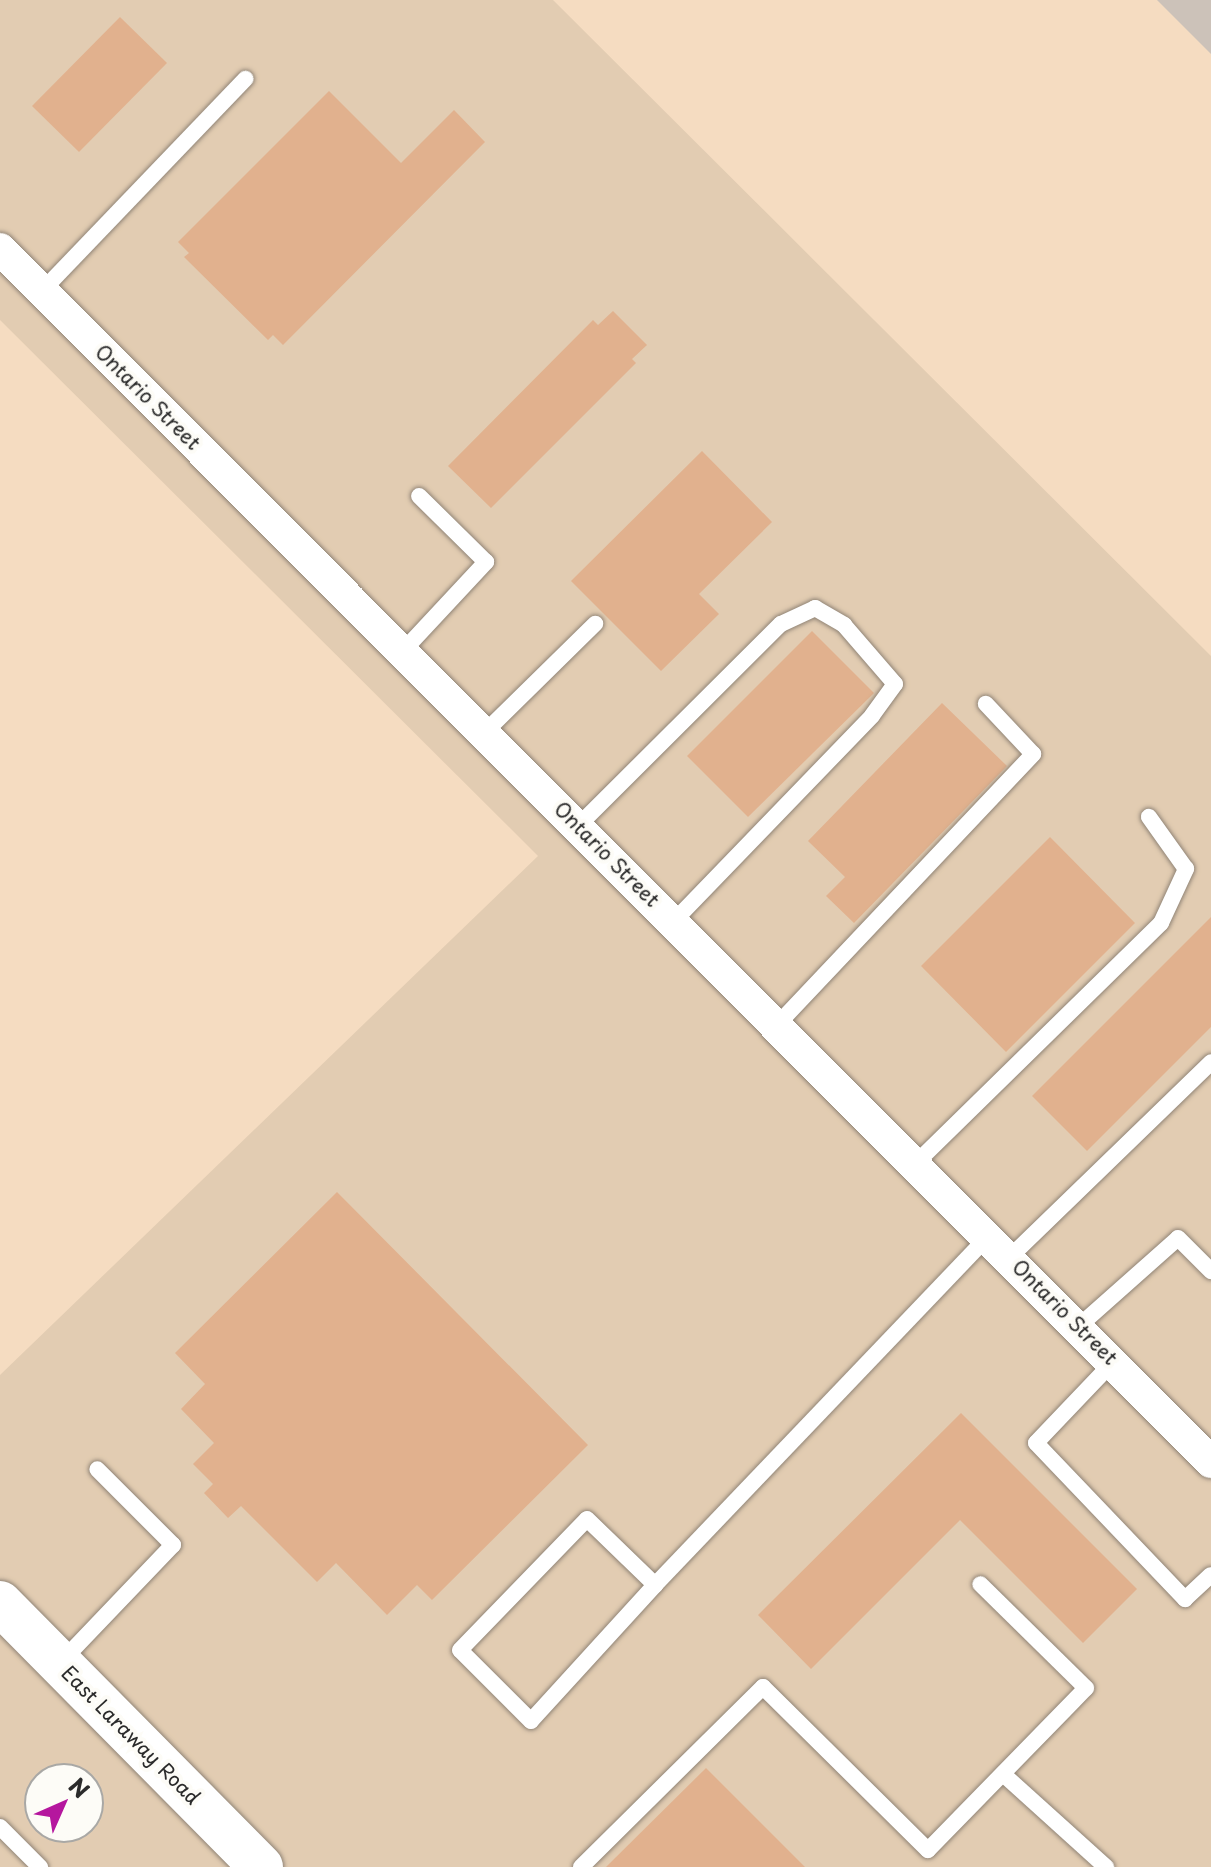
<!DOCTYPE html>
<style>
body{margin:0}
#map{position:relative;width:1211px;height:1867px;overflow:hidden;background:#f5dcc1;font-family:"Playpen Sans",sans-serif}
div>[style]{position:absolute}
.built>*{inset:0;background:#e2ccb2}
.industrial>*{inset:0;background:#ccc2b9}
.building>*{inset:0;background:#e1b18e}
.roads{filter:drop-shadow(0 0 2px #908476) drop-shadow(0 0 2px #908476)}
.service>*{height:16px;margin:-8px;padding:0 8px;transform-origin:8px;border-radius:8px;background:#fff}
.minor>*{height:32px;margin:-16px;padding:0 16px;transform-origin:16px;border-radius:16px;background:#fff}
.secondary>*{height:44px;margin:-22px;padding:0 22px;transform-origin:22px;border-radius:22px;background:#fff}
span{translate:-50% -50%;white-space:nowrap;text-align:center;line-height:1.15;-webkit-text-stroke:8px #fdfcf7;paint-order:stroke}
.street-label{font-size:20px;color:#2b2b2b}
.north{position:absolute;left:24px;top:1763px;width:80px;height:80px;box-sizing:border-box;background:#fdfcf7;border:2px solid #a9a8a5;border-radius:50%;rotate:45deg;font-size:22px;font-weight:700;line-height:32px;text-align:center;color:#2b2b2b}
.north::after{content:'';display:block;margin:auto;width:28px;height:36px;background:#b5179e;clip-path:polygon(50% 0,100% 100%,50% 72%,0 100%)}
</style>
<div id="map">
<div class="built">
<i style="clip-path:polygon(evenodd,0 0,553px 0,1211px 656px,1211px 1867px,0 1867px,0 1375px,538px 856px,0 320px,0 0,40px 1779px,88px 1779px,88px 1827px,40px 1827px,40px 1779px)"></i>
</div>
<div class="industrial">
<i style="clip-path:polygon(1157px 0,1211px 0,1211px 54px)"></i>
</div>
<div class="building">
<i style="clip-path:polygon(120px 17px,167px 63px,79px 152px,32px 106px)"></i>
<i style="clip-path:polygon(329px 91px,401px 163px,454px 110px,485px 142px,283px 345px,273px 335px,268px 340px,184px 257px,189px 253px,178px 242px)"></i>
<i style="clip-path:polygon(613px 311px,647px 345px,632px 359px,636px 363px,491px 508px,448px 466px,593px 320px,598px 325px)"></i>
<i style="clip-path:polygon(702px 451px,772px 522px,699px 594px,719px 614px,661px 671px,571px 581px)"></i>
<i style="clip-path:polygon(812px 631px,874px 693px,748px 817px,687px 756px)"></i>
<i style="clip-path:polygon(942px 703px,1007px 766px,854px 923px,826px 896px,845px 877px,808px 841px)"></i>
<i style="clip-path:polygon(1050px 837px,1135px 923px,1006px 1052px,921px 966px)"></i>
<i style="clip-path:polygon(1211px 917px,1211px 1027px,1087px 1151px,1032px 1096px)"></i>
<i style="clip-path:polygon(337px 1192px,588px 1445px,432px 1600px,417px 1585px,387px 1615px,336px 1563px,317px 1582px,241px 1506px,228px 1518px,204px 1493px,213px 1484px,193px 1464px,214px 1443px,181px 1409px,205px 1384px,175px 1353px)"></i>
<i style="clip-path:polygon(961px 1413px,1137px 1589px,1083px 1643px,960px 1520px,811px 1669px,758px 1615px)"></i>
<i style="clip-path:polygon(706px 1768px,805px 1867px,606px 1867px)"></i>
</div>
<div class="roads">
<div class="service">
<i style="left:42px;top:291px;width:294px;rotate:-46.2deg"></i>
<i style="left:403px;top:651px;width:122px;rotate:-47deg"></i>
<i style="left:486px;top:562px;width:94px;rotate:-135.4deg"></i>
<i style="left:484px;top:733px;width:156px;rotate:-44.5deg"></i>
<i style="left:578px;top:826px;width:286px;rotate:-44.9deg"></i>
<i style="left:781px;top:624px;width:38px;rotate:-25deg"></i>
<i style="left:815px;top:608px;width:34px;rotate:30deg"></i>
<i style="left:844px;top:625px;width:78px;rotate:49.2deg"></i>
<i style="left:895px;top:684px;width:39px;rotate:126deg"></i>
<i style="left:872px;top:716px;width:285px;rotate:134deg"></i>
<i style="left:777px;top:1025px;width:373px;rotate:-46.6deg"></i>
<i style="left:1033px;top:754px;width:69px;rotate:-133.2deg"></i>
<i style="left:916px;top:1163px;width:343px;rotate:-44.4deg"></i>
<i style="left:1161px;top:923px;width:60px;rotate:-65.2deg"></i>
<i style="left:1186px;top:869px;width:64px;rotate:-125.4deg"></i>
<i style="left:1010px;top:1257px;width:280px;rotate:-44.1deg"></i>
<i style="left:1079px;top:1326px;width:132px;rotate:-41.6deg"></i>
<i style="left:1178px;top:1238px;width:47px;rotate:45deg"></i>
<i style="left:1114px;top:1361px;width:113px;rotate:133.6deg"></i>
<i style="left:1036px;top:1443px;width:216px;rotate:46.3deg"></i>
<i style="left:1185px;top:1599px;width:35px;rotate:-43deg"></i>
<i style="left:655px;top:1585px;width:184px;rotate:132.4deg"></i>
<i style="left:531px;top:1721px;width:100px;rotate:-135deg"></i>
<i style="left:460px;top:1650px;width:182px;rotate:-45.9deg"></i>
<i style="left:587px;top:1519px;width:95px;rotate:44.1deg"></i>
<i style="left:655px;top:1585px;width:483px;rotate:-46.3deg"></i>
<i style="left:61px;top:1662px;width:162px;rotate:-46.3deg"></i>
<i style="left:173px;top:1545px;width:107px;rotate:-135deg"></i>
<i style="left:1003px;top:1774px;width:139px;rotate:42.1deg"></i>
<i style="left:0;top:1827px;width:57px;rotate:45deg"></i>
<i style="left:581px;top:1867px;width:256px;rotate:-44.7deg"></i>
<i style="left:763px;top:1687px;width:232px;rotate:44.7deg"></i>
<i style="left:928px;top:1850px;width:226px;rotate:-45.7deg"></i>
<i style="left:1086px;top:1688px;width:148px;rotate:-135.5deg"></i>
</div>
<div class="minor">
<i style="left:0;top:249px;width:1714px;rotate:45.05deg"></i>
</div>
<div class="secondary">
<i style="left:0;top:1603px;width:371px;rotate:45.3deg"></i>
</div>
</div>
<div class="street-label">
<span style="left:148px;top:397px;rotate:45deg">Ontario Street</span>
<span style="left:607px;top:854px;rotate:45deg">Ontario Street</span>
<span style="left:1065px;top:1312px;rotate:45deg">Ontario Street</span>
<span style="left:131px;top:1735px;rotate:45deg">East Laraway Road</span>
</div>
<div class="north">N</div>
</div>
